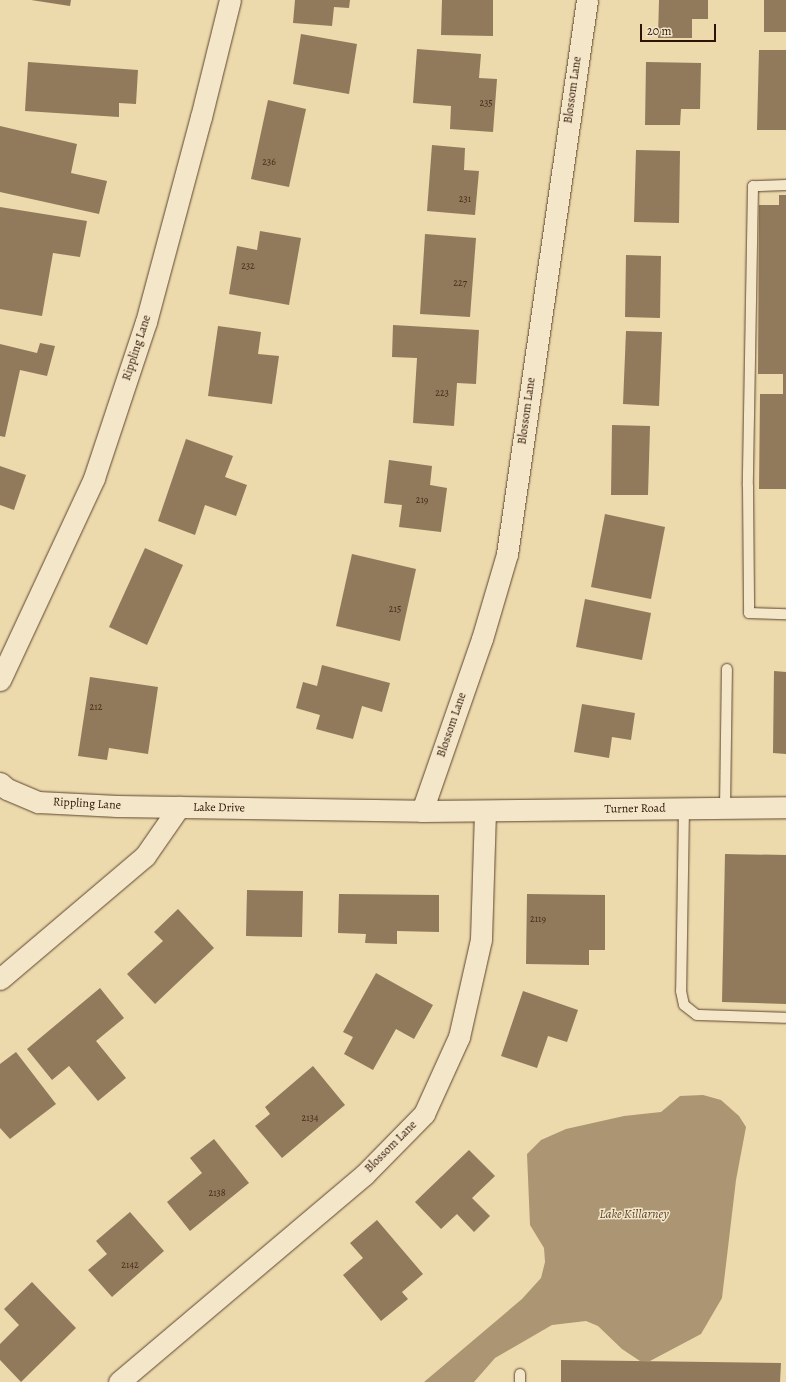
<!DOCTYPE html>
<style>
body{margin:0}
#map{position:relative;width:786px;height:1382px;overflow:hidden;background:#ecd9ac;font-family:Alegreya,serif}
div>[style]{position:absolute}
.water>*{inset:0;background:#ab9573}
.building>*{inset:0;background:#91795b}
.roads{filter:drop-shadow(0 0 1px #5e442e) drop-shadow(0 0 1px #5e442e)}
.service>*{height:10px;margin:-5px;padding:0 5px;transform-origin:5px;border-radius:5px;background:#f3e6c9}
.minor>*{height:21px;margin:-10.5px;padding:0 10.5px;transform-origin:10.5px;border-radius:10.5px;background:#f3e6c9}
span{translate:-50% -50%;white-space:nowrap;text-align:center;line-height:1.15;-webkit-text-stroke:3px #f3e6c9;paint-order:stroke}
.number-label{font-size:10px;color:#472c1a}
.number-label span{-webkit-text-stroke-width:0}
.street-label{font-size:12px;color:#2e1204}
.water-label{font-size:13px;color:#604630;font-style:italic}
.scale{position:absolute;left:640px;top:24px;width:76px;height:18px;box-sizing:border-box;border:2px solid #2e1204;border-top:0;padding-left:5px;font-size:12px;line-height:14px;white-space:nowrap;color:#2e1204;-webkit-text-stroke:3px #f3e6c9;paint-order:stroke}
</style>
<div id="map">
<div class="water">
<i style="clip-path:polygon(703px 1095px,721px 1100px,739px 1116px,746px 1127px,736px 1180px,722px 1298px,701px 1334px,650px 1361px,640px 1361px,622px 1349px,598px 1326px,586px 1321px,552px 1325px,495px 1358px,474px 1382px,424px 1382px,522px 1299px,541px 1278px,545px 1262px,544px 1248px,530px 1225px,527px 1154px,541px 1140px,566px 1129px,624px 1116px,661px 1112px,680px 1096px)"></i>
</div>
<div class="building">
<i style="clip-path:polygon(31px 0,71px 0,70px 6px)"></i>
<i style="clip-path:polygon(295px 0,350px 0,349px 8px,334px 7px,332px 26px,293px 23px)"></i>
<i style="clip-path:polygon(442px 0,493px 0,493px 36px,441px 35px)"></i>
<i style="clip-path:polygon(659px 0,708px 0,708px 19px,692px 19px,692px 38px,658px 38px)"></i>
<i style="clip-path:polygon(764px 0,786px 0,786px 32px,764px 32px)"></i>
<i style="clip-path:polygon(301px 34px,357px 44px,349px 94px,293px 84px)"></i>
<i style="clip-path:polygon(417px 49px,481px 54px,479px 78px,497px 79px,493px 132px,450px 129px,451px 106px,413px 103px)"></i>
<i style="clip-path:polygon(759px 50px,786px 50px,786px 130px,757px 130px)"></i>
<i style="clip-path:polygon(28px 62px,138px 70px,136px 104px,119px 103px,119px 117px,25px 111px)"></i>
<i style="clip-path:polygon(646px 62px,701px 63px,700px 109px,681px 109px,680px 125px,645px 125px)"></i>
<i style="clip-path:polygon(268px 100px,306px 109px,289px 187px,251px 179px)"></i>
<i style="clip-path:polygon(0 126px,77px 144px,71px 173px,107px 181px,99px 214px,0 192px)"></i>
<i style="clip-path:polygon(432px 145px,465px 148px,464px 170px,479px 171px,475px 215px,427px 211px)"></i>
<i style="clip-path:polygon(636px 150px,680px 151px,679px 223px,634px 222px)"></i>
<i style="clip-path:polygon(779px 195px,786px 195px,786px 489px,759px 489px,760px 394px,783px 394px,783px 374px,758px 374px,759px 205px,779px 205px)"></i>
<i style="clip-path:polygon(0 207px,87px 221px,80px 257px,53px 253px,42px 316px,0 309px)"></i>
<i style="clip-path:polygon(260px 231px,301px 238px,289px 305px,229px 294px,237px 246px,257px 250px)"></i>
<i style="clip-path:polygon(425px 234px,476px 238px,470px 317px,420px 314px)"></i>
<i style="clip-path:polygon(626px 255px,661px 256px,660px 318px,625px 317px)"></i>
<i style="clip-path:polygon(393px 325px,479px 330px,476px 384px,457px 383px,454px 426px,413px 423px,417px 358px,392px 357px)"></i>
<i style="clip-path:polygon(218px 326px,261px 332px,258px 354px,279px 356px,272px 404px,208px 396px)"></i>
<i style="clip-path:polygon(626px 331px,662px 332px,659px 406px,623px 404px)"></i>
<i style="clip-path:polygon(40px 343px,55px 346px,47px 376px,20px 370px,5px 437px,0 436px,0 344px,37px 353px)"></i>
<i style="clip-path:polygon(612px 425px,650px 426px,648px 495px,611px 495px)"></i>
<i style="clip-path:polygon(186px 439px,233px 456px,225px 477px,247px 485px,236px 516px,205px 505px,195px 535px,158px 521px)"></i>
<i style="clip-path:polygon(389px 460px,432px 466px,430px 485px,447px 488px,441px 532px,399px 527px,402px 505px,384px 503px)"></i>
<i style="clip-path:polygon(0 466px,26px 475px,14px 510px,0 505px)"></i>
<i style="clip-path:polygon(605px 514px,665px 527px,651px 599px,591px 587px)"></i>
<i style="clip-path:polygon(145px 548px,183px 565px,147px 645px,109px 627px)"></i>
<i style="clip-path:polygon(352px 554px,416px 569px,400px 641px,336px 626px)"></i>
<i style="clip-path:polygon(585px 599px,651px 613px,642px 660px,576px 647px)"></i>
<i style="clip-path:polygon(322px 665px,390px 683px,382px 712px,362px 706px,353px 739px,316px 729px,320px 715px,296px 708px,303px 682px,317px 686px)"></i>
<i style="clip-path:polygon(774px 671px,786px 672px,786px 754px,773px 753px)"></i>
<i style="clip-path:polygon(90px 677px,158px 687px,148px 754px,109px 748px,107px 760px,78px 756px)"></i>
<i style="clip-path:polygon(582px 704px,635px 713px,631px 740px,612px 737px,609px 758px,574px 752px)"></i>
<i style="clip-path:polygon(725px 854px,786px 855px,786px 1004px,722px 1002px)"></i>
<i style="clip-path:polygon(247px 890px,303px 891px,302px 937px,246px 936px)"></i>
<i style="clip-path:polygon(339px 894px,439px 895px,439px 932px,397px 931px,397px 944px,365px 943px,366px 934px,338px 933px)"></i>
<i style="clip-path:polygon(527px 894px,605px 895px,605px 950px,589px 950px,589px 965px,526px 964px)"></i>
<i style="clip-path:polygon(178px 909px,214px 948px,155px 1004px,127px 974px,163px 941px,154px 932px)"></i>
<i style="clip-path:polygon(376px 973px,433px 1005px,414px 1039px,396px 1029px,373px 1070px,344px 1054px,353px 1037px,343px 1032px)"></i>
<i style="clip-path:polygon(100px 988px,124px 1018px,96px 1041px,126px 1078px,98px 1101px,69px 1066px,52px 1080px,27px 1049px)"></i>
<i style="clip-path:polygon(523px 991px,578px 1010px,567px 1042px,548px 1036px,537px 1068px,501px 1056px)"></i>
<i style="clip-path:polygon(16px 1052px,56px 1104px,10px 1139px,0 1128px,0 1064px)"></i>
<i style="clip-path:polygon(313px 1066px,345px 1105px,282px 1158px,255px 1126px,270px 1114px,265px 1107px)"></i>
<i style="clip-path:polygon(214px 1139px,249px 1183px,190px 1231px,167px 1202px,202px 1173px,190px 1158px)"></i>
<i style="clip-path:polygon(469px 1150px,495px 1176px,472px 1198px,490px 1216px,474px 1232px,457px 1214px,441px 1229px,415px 1202px)"></i>
<i style="clip-path:polygon(130px 1212px,164px 1251px,112px 1297px,88px 1270px,107px 1254px,96px 1241px)"></i>
<i style="clip-path:polygon(377px 1220px,423px 1274px,402px 1292px,408px 1299px,381px 1321px,343px 1275px,363px 1258px,350px 1243px)"></i>
<i style="clip-path:polygon(32px 1282px,76px 1328px,21px 1382px,0 1360px,0 1344px,19px 1325px,4px 1309px)"></i>
<i style="clip-path:polygon(561px 1360px,781px 1363px,780px 1382px,561px 1382px)"></i>
</div>
<div class="roads">
<div class="service">
<i style="left:786px;top:185px;width:33px;rotate:178deg"></i>
<i style="left:753px;top:186px;width:300px;rotate:91deg"></i>
<i style="left:748px;top:486px;width:127px;rotate:89.5deg"></i>
<i style="left:749px;top:613px;width:37px;rotate:2deg"></i>
<i style="left:684px;top:808px;width:183px;rotate:90.9deg"></i>
<i style="left:681px;top:991px;width:14px;rotate:78deg"></i>
<i style="left:684px;top:1005px;width:16px;rotate:38deg"></i>
<i style="left:697px;top:1015px;width:89px;rotate:1.9deg"></i>
<i style="left:725px;top:808px;width:139px;rotate:-89.2deg"></i>
<i style="left:520px;top:1374px;width:8px;rotate:90deg"></i>
</div>
<div class="minor">
<i style="left:0;top:680px;width:223px;rotate:-65deg"></i>
<i style="left:94px;top:478px;width:164px;rotate:-71.6deg"></i>
<i style="left:146px;top:322px;width:212px;rotate:-75deg"></i>
<i style="left:201px;top:117px;width:121px;rotate:-76.1deg"></i>
<i style="left:0;top:783px;width:9px;rotate:41deg"></i>
<i style="left:7px;top:789px;width:34px;rotate:23deg"></i>
<i style="left:38px;top:802px;width:79px;rotate:2.9deg"></i>
<i style="left:117px;top:806px;width:305px;rotate:0.9deg"></i>
<i style="left:422px;top:811px;width:364px;rotate:-0.6deg"></i>
<i style="left:422px;top:811px;width:182px;rotate:-70.8deg"></i>
<i style="left:482px;top:639px;width:89px;rotate:-73.6deg"></i>
<i style="left:507px;top:554px;width:560px;rotate:-81.78deg"></i>
<i style="left:0;top:979px;width:190px;rotate:-40.3deg"></i>
<i style="left:145px;top:856px;width:60px;rotate:-55.2deg"></i>
<i style="left:119px;top:1382px;width:321px;rotate:-40.2deg"></i>
<i style="left:364px;top:1175px;width:86px;rotate:-45.5deg"></i>
<i style="left:424px;top:1114px;width:85px;rotate:-65.6deg"></i>
<i style="left:459px;top:1037px;width:100px;rotate:-77.3deg"></i>
<i style="left:481px;top:939px;width:128px;rotate:-88.2deg"></i>
</div>
</div>
<div class="number-label">
<span style="left:486px;top:103px">235</span>
<span style="left:269px;top:162px">236</span>
<span style="left:465px;top:199px">231</span>
<span style="left:248px;top:266px">232</span>
<span style="left:460px;top:283px">227</span>
<span style="left:442px;top:393px">223</span>
<span style="left:422px;top:500px">219</span>
<span style="left:395px;top:609px">215</span>
<span style="left:96px;top:707px">212</span>
<span style="left:538px;top:919px">2119</span>
<span style="left:310px;top:1118px">2134</span>
<span style="left:217px;top:1193px">2138</span>
<span style="left:130px;top:1265px">2142</span>
</div>
<div class="street-label">
<span style="left:573px;top:90px;rotate:-82deg">Blossom Lane</span>
<span style="left:137px;top:348px;rotate:-72deg">Rippling Lane</span>
<span style="left:527px;top:411px;rotate:-82deg">Blossom Lane</span>
<span style="left:452px;top:725px;rotate:-71deg">Blossom Lane</span>
<span style="left:87px;top:804px;rotate:3deg">Rippling Lane</span>
<span style="left:219px;top:808px;rotate:1deg">Lake Drive</span>
<span style="left:635px;top:809px;rotate:-1deg">Turner Road</span>
<span style="left:391px;top:1147px;rotate:-45deg">Blossom Lane</span>
</div>
<div class="water-label">
<span style="left:634px;top:1214px">Lake Killarney</span>
</div>
<div class="scale">20 m</div>
</div>
